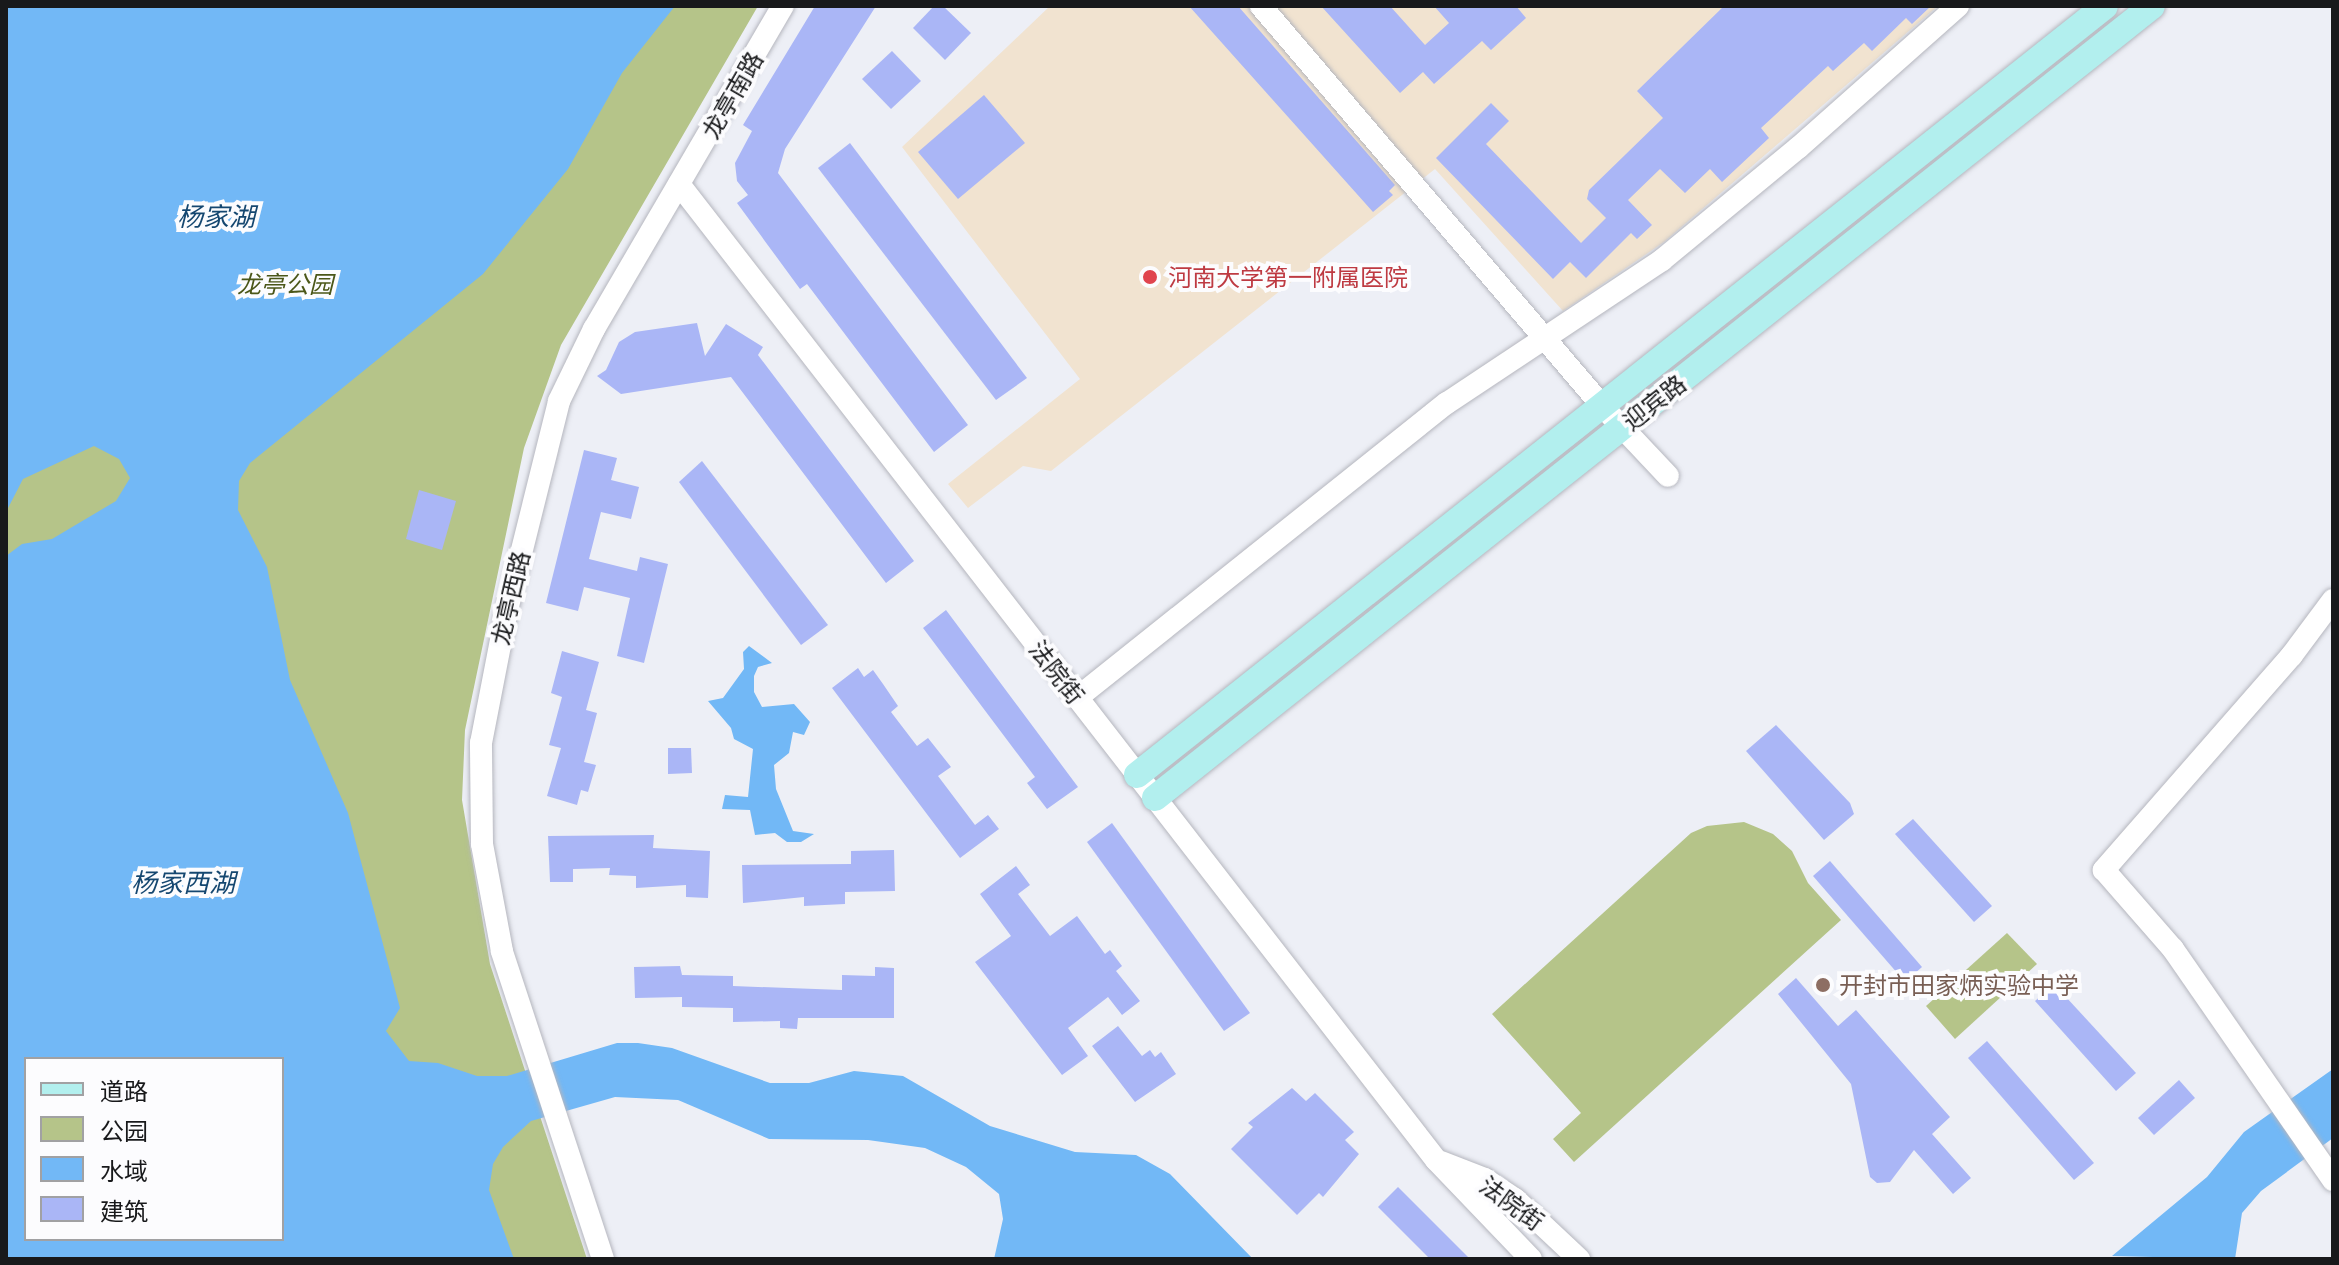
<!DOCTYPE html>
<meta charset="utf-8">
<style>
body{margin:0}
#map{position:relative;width:2339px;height:1265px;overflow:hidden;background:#edeff6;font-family:"Playfair Display","Noto Sans SC",serif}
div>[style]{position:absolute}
.medical>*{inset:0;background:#f1e3d0}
.green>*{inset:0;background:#b5c489}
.water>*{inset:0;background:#72b8f6}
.building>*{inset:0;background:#aab6f6}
.roads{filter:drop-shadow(0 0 2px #b5b6be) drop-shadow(0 0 2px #b5b6be)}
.minor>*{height:22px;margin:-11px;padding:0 11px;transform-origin:11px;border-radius:11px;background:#fff}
.major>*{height:26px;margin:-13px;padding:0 13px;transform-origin:13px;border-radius:13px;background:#b2efee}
.dots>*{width:22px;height:22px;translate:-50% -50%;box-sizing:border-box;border:4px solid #fcfcfe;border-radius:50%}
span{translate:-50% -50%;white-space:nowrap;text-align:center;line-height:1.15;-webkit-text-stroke:8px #fcfcfe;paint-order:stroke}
.street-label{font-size:24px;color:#18191b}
.health-label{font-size:24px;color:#be3a42}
.left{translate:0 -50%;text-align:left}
.park-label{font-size:24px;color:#4b5719;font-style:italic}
.education-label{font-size:24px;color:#785e54}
.water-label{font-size:26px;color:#154770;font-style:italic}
.frame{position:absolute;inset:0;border:8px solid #18191b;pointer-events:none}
.legend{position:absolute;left:24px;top:1057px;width:260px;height:184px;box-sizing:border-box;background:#fcfcfe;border:2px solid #a1a1a3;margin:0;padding:10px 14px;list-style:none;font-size:24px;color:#18191b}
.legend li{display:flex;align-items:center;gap:16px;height:40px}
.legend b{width:40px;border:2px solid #a1a1a3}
</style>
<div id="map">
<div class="medical">
<i style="clip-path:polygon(1050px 6px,1938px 6px,1664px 242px,1563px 311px,1435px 169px,1051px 471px,1023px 466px,968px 508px,948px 484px,1080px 379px,902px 147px)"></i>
</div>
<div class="green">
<i style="clip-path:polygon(evenodd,6px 6px,758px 6px,561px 345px,524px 448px,465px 730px,462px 800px,490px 964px,587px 1259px,6px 1259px,6px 6px,26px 1059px,282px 1059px,282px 1239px,26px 1239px,26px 1059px)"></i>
<i style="clip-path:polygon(1744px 822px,1773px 834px,1792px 851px,1808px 883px,1841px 920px,1574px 1162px,1553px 1139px,1581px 1113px,1492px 1014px,1691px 833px,1707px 826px)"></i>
<i style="clip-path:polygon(2007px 933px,2037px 964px,1955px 1039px,1926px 1006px)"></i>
</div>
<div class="water">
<i style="clip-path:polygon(evenodd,6px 6px,675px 6px,622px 73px,568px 169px,483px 274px,250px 463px,239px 481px,238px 510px,267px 567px,290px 680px,348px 813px,400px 1008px,386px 1031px,409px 1061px,438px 1063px,477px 1076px,507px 1076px,617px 1043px,638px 1043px,672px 1048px,770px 1083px,809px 1083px,854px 1071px,903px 1076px,990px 1126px,1075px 1152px,1136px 1155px,1170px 1174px,1253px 1259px,994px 1259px,1003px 1219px,999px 1194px,966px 1167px,925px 1148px,868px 1140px,769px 1139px,678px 1100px,615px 1097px,531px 1121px,503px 1147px,493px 1164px,489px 1190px,514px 1259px,6px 1259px,6px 556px,22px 544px,52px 539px,116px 501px,130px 478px,119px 459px,94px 446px,23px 479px,6px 512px,6px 6px,26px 1059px,282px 1059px,282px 1239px,26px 1239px,26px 1059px)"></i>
<i style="clip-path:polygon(749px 646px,772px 663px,758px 667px,754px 676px,754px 692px,762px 707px,794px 704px,810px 722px,804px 735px,793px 732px,789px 753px,774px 765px,776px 789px,793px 831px,814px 834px,801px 842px,787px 842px,775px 833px,755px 835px,750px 810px,722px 809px,725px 795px,748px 797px,753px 749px,734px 739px,731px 728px,708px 701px,723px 698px,744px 669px,743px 652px)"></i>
<i style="clip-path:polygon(2333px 1069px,2333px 1138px,2261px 1191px,2242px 1213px,2235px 1259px,2112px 1256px,2207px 1177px,2244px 1132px)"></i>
</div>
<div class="building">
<i style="clip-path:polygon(815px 6px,876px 6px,785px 149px,778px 173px,968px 425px,934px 452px,807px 284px,800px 289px,737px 203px,748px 195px,737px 181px,735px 163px,752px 131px,743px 125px)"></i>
<i style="clip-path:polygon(934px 6px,943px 6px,971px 33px,945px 60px,913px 28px)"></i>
<i style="clip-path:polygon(1189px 6px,1238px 6px,1395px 185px,1389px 191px,1393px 195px,1373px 212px)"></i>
<i style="clip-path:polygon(1321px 6px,1390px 6px,1425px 45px,1449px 23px,1434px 6px,1516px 6px,1526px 18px,1491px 50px,1482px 41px,1434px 84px,1423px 72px,1400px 93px)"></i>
<i style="clip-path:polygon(1724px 6px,1931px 6px,1912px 24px,1906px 18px,1872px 51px,1864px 43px,1833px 71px,1828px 66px,1761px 128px,1769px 138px,1722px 182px,1710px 169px,1685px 193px,1660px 169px,1628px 200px,1652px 225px,1637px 239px,1631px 233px,1586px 278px,1570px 262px,1553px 279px,1436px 158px,1491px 103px,1509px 121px,1486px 144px,1581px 243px,1606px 218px,1587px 199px,1589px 190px,1663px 118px,1637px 91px)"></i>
<i style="clip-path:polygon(892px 51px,921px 81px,891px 109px,862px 79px)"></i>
<i style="clip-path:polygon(984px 95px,1025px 143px,958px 199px,918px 152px)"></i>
<i style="clip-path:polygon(850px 143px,1027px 378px,996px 400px,818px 168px)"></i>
<i style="clip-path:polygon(697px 323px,705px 356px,726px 324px,763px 347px,758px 355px,914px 561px,886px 583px,731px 377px,621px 394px,597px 376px,606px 370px,619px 342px,635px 332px)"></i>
<i style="clip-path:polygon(584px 450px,617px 458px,611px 480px,639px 487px,631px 519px,601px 512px,589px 559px,637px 571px,640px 557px,668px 564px,644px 663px,617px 656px,630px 598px,584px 587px,578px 611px,546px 603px)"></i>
<i style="clip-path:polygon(702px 461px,828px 625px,801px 645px,679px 482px)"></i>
<i style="clip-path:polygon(419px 490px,456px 501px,442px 550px,406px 539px)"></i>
<i style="clip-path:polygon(946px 610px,1078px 787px,1047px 809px,1027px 783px,1035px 777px,923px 628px)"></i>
<i style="clip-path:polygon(562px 651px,599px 662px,586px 710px,597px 713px,584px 762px,596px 765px,588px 792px,581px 790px,577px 805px,547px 796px,561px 748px,549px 745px,562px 697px,551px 693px)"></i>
<i style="clip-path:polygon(858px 668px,864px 677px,873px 670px,883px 684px,898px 706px,891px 712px,917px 746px,928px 738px,951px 767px,938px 776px,975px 825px,988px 815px,999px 829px,960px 858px,832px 688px)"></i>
<i style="clip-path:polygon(1776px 725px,1850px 803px,1854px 814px,1824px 840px,1746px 751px)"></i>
<i style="clip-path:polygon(668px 748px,691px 748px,692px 773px,668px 774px)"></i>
<i style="clip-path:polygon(1913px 819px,1992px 906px,1974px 922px,1895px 834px)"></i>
<i style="clip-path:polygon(1112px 823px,1250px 1013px,1224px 1031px,1087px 842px)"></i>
<i style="clip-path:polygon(654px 835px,653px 848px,710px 851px,708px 898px,686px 897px,686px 885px,636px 888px,636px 876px,609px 875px,610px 868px,573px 869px,573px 882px,550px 882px,548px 836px)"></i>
<i style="clip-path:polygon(894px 850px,895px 891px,845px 892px,845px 904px,804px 906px,804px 897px,743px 903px,742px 865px,851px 864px,851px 851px)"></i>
<i style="clip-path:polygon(1830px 861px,1922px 967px,1905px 982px,1813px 876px)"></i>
<i style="clip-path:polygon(1016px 866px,1030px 885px,1018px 894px,1050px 936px,1077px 916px,1105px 954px,1110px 950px,1122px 966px,1116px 971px,1140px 1001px,1122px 1015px,1108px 997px,1068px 1028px,1088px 1056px,1062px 1075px,975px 962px,1011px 936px,980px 894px)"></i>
<i style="clip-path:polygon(680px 966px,682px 975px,733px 976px,733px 986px,842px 990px,842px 975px,875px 976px,875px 967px,894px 968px,894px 1018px,798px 1018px,797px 1029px,780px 1028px,780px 1021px,733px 1022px,733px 1008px,682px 1007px,682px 997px,635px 998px,634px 967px)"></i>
<i style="clip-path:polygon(1796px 978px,1838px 1026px,1856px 1010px,1950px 1117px,1932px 1134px,1971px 1178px,1953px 1194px,1914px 1150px,1890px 1182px,1877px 1183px,1870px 1177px,1851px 1084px,1778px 994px)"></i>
<i style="clip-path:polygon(2054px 984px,2136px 1073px,2116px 1091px,2035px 1001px)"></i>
<i style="clip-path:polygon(1118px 1026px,1142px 1056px,1150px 1050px,1155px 1057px,1161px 1052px,1176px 1074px,1135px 1102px,1092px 1046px)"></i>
<i style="clip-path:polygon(1987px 1041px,2094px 1163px,2074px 1180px,1968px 1058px)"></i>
<i style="clip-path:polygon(2179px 1080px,2195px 1098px,2154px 1135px,2138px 1118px)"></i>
<i style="clip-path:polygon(1292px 1088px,1306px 1101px,1315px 1093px,1354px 1132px,1345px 1140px,1359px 1154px,1323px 1197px,1319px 1193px,1297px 1215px,1231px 1149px,1253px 1127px,1248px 1123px)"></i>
<i style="clip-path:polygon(1398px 1187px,1470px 1259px,1430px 1259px,1378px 1207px)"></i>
</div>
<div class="roads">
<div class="minor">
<i style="left:1261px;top:6px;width:528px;rotate:49.53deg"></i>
<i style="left:1604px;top:408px;width:93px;rotate:46.7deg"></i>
<i style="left:679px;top:184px;width:1235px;rotate:52.2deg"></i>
<i style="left:1436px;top:1160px;width:137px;rotate:46.2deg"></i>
<i style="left:2333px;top:600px;width:69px;rotate:126.7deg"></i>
<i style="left:2292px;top:655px;width:286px;rotate:131.2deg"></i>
<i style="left:2104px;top:870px;width:105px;rotate:48.9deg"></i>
<i style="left:2173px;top:949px;width:281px;rotate:55.3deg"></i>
<i style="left:1077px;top:698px;width:473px;rotate:-38.6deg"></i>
<i style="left:1447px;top:403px;width:258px;rotate:-33.6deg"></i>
<i style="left:1662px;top:260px;width:176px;rotate:-39.5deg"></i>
<i style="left:1798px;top:148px;width:214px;rotate:-41.6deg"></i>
<i style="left:1441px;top:1162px;width:47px;rotate:21.1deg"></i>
<i style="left:1485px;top:1179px;width:36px;rotate:34deg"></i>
<i style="left:1515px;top:1199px;width:88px;rotate:43.2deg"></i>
<i style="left:603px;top:1259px;width:324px;rotate:-108.2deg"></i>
<i style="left:502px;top:951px;width:109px;rotate:-100.6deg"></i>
<i style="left:482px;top:844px;width:101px;rotate:-90.6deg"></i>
<i style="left:481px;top:743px;width:131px;rotate:-79deg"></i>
<i style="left:506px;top:614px;width:219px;rotate:-76deg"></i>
<i style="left:559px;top:401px;width:80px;rotate:-64.1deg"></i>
<i style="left:594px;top:329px;width:374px;rotate:-59.7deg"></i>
</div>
<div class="major">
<i style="left:1137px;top:775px;width:1236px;rotate:-38.46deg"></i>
<i style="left:1155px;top:798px;width:1273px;rotate:-38.46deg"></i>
</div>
</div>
<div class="dots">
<i style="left:1150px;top:277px;background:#e0444e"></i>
<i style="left:1823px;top:985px;background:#8d6e63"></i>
</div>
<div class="street-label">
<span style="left:732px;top:95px;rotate:-60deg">龙亭南路</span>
<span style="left:1654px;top:402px;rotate:-38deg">迎宾路</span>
<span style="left:510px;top:598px;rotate:-77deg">龙亭西路</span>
<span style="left:1057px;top:672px;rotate:52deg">法院街</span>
<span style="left:1512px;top:1203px;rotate:36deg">法院街</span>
</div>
<div class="health-label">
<span class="left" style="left:1168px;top:277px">河南大学第一附属医院</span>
</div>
<div class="park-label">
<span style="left:285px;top:284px">龙亭公园</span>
</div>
<div class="education-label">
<span class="left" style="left:1839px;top:985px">开封市田家炳实验中学</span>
</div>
<div class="water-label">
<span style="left:216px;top:216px">杨家湖</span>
<span style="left:183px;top:882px">杨家西湖</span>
</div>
<div class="frame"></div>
<ul class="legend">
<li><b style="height:10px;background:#b2efee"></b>道路</li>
<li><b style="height:22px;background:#b5c489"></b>公园</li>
<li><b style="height:22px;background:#72b8f6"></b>水域</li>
<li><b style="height:22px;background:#aab6f6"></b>建筑</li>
</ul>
</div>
